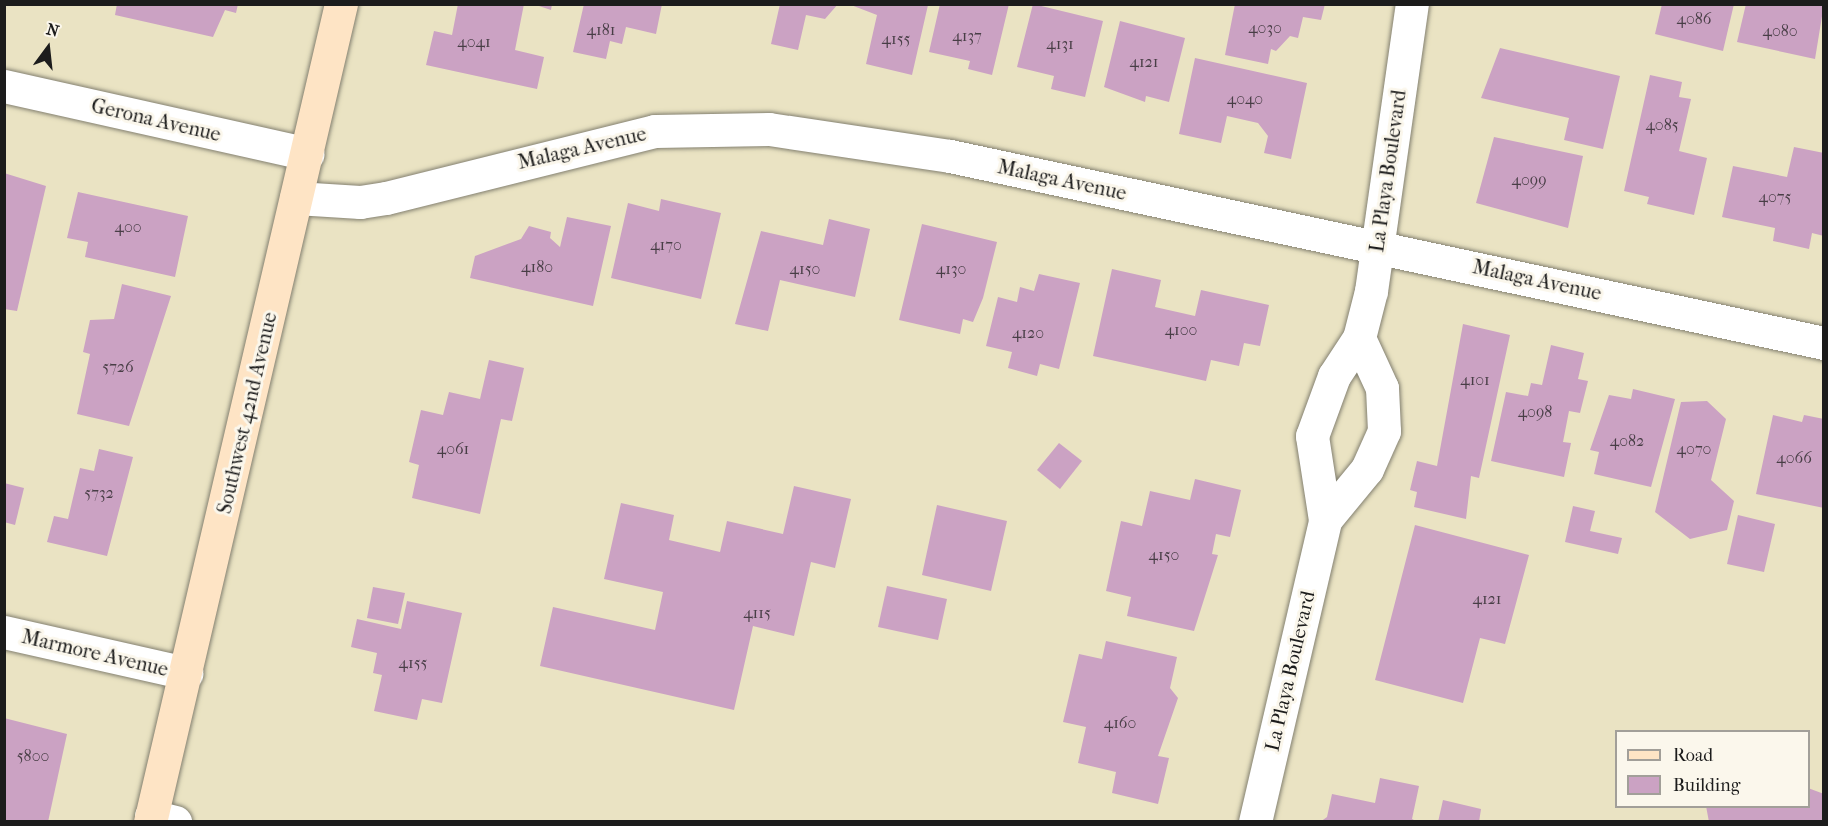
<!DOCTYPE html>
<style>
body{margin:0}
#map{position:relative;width:1828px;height:826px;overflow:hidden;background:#eae3c3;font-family:"IM FELL French Canon",serif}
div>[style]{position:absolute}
.building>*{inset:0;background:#cba2c3}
.roads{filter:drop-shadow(0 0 2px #838070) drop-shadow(0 0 2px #838070)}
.minor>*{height:33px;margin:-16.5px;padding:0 16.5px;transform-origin:16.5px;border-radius:16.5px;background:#fff}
.secondary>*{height:33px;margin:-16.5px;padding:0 16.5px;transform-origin:16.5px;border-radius:16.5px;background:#fee4c5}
span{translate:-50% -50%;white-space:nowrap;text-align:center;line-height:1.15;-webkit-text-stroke:6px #fbf7ec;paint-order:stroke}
.number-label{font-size:16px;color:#483e46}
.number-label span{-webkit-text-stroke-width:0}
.street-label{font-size:20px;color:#1c1c1c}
.frame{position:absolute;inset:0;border:6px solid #1c1c1c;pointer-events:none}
.legend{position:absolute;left:1615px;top:730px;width:195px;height:78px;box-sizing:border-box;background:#fbf7ec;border:2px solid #a29f99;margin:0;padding:8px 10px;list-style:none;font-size:18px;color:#1c1c1c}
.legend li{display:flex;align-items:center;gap:12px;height:30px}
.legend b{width:30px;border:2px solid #a29f99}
.north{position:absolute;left:18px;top:18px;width:60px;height:60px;-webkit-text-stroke:4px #fbf7ec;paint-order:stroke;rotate:15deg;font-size:16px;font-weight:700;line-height:24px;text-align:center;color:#1c1c1c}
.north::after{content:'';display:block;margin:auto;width:21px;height:27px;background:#1c1c1c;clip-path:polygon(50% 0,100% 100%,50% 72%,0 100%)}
</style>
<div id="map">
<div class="building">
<i style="clip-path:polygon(117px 4px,238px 4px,236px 13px,225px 10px,213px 37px,115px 15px)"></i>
<i style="clip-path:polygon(458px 4px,524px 4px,515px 50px,544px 57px,537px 89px,426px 65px,434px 31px,452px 35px)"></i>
<i style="clip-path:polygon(533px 4px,552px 4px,551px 10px)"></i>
<i style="clip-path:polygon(584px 4px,662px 4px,656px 34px,626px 27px,622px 44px,610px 41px,606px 59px,573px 52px)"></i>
<i style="clip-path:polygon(780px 4px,838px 4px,825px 19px,806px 15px,798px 50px,771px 44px)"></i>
<i style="clip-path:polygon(940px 4px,1009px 4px,992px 75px,968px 69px,970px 61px,929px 52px)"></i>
<i style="clip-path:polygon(1033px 4px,1103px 21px,1085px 97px,1051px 89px,1054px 76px,1017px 67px)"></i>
<i style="clip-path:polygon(1235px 4px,1325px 4px,1321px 20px,1303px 17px,1298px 38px,1290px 36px,1276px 51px,1271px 49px,1268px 64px,1225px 55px)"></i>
<i style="clip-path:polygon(1662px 4px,1734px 4px,1723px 51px,1655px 34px)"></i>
<i style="clip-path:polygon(1746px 4px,1824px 4px,1815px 59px,1737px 42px)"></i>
<i style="clip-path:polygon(851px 5px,928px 5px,912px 75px,866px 64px,877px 15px)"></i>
<i style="clip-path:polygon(1120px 21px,1185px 38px,1169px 102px,1146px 96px,1145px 102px,1104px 87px)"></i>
<i style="clip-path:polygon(1500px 48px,1620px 76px,1603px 149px,1564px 140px,1569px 118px,1481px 98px)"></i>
<i style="clip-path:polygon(1195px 58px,1307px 83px,1291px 159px,1264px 153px,1268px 136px,1258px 123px,1227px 116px,1221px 143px,1179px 134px)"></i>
<i style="clip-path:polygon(1650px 75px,1682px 82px,1679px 97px,1691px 99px,1679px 151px,1707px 158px,1694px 215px,1647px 204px,1649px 197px,1624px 191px)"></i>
<i style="clip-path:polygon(1494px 137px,1583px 156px,1568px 228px,1476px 203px)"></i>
<i style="clip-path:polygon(1794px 147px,1824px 153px,1824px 236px,1812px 233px,1809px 249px,1773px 241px,1775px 228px,1722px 217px,1733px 166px,1787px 177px)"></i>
<i style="clip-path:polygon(4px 173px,46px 186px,17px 311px,4px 309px)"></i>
<i style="clip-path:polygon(78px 192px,188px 216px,175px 277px,85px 257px,88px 242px,67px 238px)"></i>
<i style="clip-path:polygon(661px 199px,721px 213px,701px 299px,611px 278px,628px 203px,659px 211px)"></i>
<i style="clip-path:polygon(567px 217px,611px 226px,593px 306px,470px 278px,475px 256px,521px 239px,529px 226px,551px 232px,550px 238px,560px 247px)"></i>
<i style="clip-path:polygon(829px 219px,870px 229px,855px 297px,780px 280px,768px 331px,735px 324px,761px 231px,823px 245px)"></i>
<i style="clip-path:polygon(922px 224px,997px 242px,983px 298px,973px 322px,963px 319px,960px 334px,899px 320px)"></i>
<i style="clip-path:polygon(1112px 269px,1161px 280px,1155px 307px,1195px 316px,1201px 290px,1269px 305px,1260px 346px,1244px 343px,1239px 366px,1211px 360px,1206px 381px,1093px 356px)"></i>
<i style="clip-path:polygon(1039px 274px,1080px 283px,1059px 369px,1040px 364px,1037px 376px,1008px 368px,1012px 352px,986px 346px,998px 297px,1017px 302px,1020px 287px,1034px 291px)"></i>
<i style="clip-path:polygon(122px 284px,171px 296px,129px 426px,77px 414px,90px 354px,83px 352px,90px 320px,114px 319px)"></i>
<i style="clip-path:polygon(1463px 324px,1510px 335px,1479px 478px,1471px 476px,1466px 519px,1414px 507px,1417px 492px,1410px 490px,1417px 461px,1437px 466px)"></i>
<i style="clip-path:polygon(1551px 345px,1584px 353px,1578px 379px,1588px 381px,1580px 413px,1569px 411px,1563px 442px,1571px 443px,1564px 477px,1491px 461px,1506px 392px,1528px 396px,1531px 383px,1542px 385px)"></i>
<i style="clip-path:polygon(489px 360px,524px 368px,512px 421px,501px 419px,480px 514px,412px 498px,419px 465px,409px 462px,421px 410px,443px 415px,449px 392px,480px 399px)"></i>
<i style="clip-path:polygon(1633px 389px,1675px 399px,1651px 487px,1594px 474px,1599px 452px,1590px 450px,1609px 395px,1631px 399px)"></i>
<i style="clip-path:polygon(1707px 401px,1726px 419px,1711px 480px,1734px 501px,1727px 530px,1690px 539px,1655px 512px,1681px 402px)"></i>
<i style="clip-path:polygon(1773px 415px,1802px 422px,1804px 415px,1824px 419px,1824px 508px,1756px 494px)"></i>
<i style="clip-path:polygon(1059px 443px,1082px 461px,1060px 489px,1037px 470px)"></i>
<i style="clip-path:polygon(99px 449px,133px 457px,107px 556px,47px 542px,54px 516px,68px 519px,80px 468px,94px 471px)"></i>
<i style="clip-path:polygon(1195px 479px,1241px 490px,1230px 537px,1216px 534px,1212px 554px,1218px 555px,1194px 631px,1127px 616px,1131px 597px,1106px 591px,1121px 521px,1142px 526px,1150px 491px,1190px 500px)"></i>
<i style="clip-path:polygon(4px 483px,24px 488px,15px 525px,4px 522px)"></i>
<i style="clip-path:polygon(794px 486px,851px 499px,835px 568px,811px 562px,794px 636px,753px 626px,734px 710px,540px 666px,553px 607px,655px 630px,663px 592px,604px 579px,621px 503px,674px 515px,669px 540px,720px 552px,727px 521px,783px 534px)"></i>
<i style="clip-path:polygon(937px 505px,1007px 521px,991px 591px,922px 575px)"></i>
<i style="clip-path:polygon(1573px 506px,1595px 511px,1590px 531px,1622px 538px,1618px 554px,1565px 542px)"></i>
<i style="clip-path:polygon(1738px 515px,1775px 524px,1764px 572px,1727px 564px)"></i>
<i style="clip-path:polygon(1415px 525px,1529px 555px,1505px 644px,1480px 638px,1463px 703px,1375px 680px)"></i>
<i style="clip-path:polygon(887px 586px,947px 599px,938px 640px,878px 627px)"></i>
<i style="clip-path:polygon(373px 587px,405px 593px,398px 624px,367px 618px)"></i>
<i style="clip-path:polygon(407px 601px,462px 613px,442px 703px,422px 699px,417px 720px,374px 711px,382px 675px,373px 673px,377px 653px,351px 647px,357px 619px,401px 629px)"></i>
<i style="clip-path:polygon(1106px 641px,1177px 657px,1170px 688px,1178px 698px,1158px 756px,1169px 758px,1158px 804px,1112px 793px,1116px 772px,1078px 763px,1086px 727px,1063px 722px,1079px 654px,1102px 659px)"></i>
<i style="clip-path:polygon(4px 718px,67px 734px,48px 822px,4px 822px)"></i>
<i style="clip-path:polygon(1380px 778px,1419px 786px,1412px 819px,1418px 822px,1320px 822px,1327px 817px,1332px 794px,1375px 803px)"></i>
<i style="clip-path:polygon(1808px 788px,1824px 794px,1824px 822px,1709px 822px,1706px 806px,1808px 806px)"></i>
<i style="clip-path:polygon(1443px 800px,1481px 809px,1479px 822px,1438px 822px)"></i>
</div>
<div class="roads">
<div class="minor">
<i style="left:4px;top:86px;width:311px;rotate:12.6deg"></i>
<i style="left:296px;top:198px;width:64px;rotate:3.6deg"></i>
<i style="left:360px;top:202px;width:26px;rotate:-9deg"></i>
<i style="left:386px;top:198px;width:277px;rotate:-14deg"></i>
<i style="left:655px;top:131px;width:114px;rotate:-1deg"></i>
<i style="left:769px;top:129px;width:183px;rotate:8.5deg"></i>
<i style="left:950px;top:156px;width:894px;rotate:12.08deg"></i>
<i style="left:1359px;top:338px;width:55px;rotate:65.3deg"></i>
<i style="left:1382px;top:388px;width:43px;rotate:87.3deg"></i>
<i style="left:1384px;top:431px;width:42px;rotate:114.1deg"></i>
<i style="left:1367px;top:469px;width:66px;rotate:129.5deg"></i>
<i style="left:1325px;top:520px;width:85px;rotate:-98.8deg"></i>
<i style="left:1312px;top:436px;width:64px;rotate:-69.9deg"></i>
<i style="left:1334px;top:376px;width:45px;rotate:-56.7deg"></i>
<i style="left:1359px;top:338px;width:49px;rotate:-75.7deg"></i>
<i style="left:1371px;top:291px;width:290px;rotate:-81.9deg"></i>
<i style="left:4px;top:632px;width:187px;rotate:12.7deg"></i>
<i style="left:151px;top:816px;width:25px;rotate:14deg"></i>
<i style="left:1255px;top:822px;width:310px;rotate:-76.9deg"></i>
</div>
<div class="secondary">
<i style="left:150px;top:822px;width:840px;rotate:-76.86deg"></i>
</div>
</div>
<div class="number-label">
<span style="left:1694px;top:19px">4086</span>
<span style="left:1265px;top:28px">4030</span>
<span style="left:601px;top:30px">4181</span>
<span style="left:1780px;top:31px">4080</span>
<span style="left:967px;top:36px">4137</span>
<span style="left:896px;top:39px">4155</span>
<span style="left:474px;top:42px">4041</span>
<span style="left:1060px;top:44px">4131</span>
<span style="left:1144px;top:62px">4121</span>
<span style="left:1245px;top:99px">4040</span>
<span style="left:1662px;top:125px">4085</span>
<span style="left:1529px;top:180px">4099</span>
<span style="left:1775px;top:197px">4075</span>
<span style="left:128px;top:227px">400</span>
<span style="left:666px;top:245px">4170</span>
<span style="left:537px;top:267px">4180</span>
<span style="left:805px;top:269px">4150</span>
<span style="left:951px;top:269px">4130</span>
<span style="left:1181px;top:330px">4100</span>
<span style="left:1028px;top:333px">4120</span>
<span style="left:118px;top:367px">5726</span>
<span style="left:1475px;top:380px">4101</span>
<span style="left:1535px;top:412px">4098</span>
<span style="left:1627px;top:441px">4082</span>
<span style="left:453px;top:449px">4061</span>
<span style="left:1694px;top:449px">4070</span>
<span style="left:1794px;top:458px">4066</span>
<span style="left:99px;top:493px">5732</span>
<span style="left:1164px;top:555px">4150</span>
<span style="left:1487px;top:599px">4121</span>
<span style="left:757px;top:613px">4115</span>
<span style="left:413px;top:663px">4155</span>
<span style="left:1120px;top:723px">4160</span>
<span style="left:33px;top:756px">5800</span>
</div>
<div class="street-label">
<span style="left:156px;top:120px;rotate:13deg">Gerona Avenue</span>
<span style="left:582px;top:148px;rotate:-13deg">Malaga Avenue</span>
<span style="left:1388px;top:171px;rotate:-82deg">La Playa Boulevard</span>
<span style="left:1062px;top:180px;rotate:12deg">Malaga Avenue</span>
<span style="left:1537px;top:280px;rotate:12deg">Malaga Avenue</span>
<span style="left:247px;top:413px;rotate:-77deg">Southwest 42nd Avenue</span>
<span style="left:95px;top:653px;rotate:13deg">Marmore Avenue</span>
<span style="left:1290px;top:671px;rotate:-77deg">La Playa Boulevard</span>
</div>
<div class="frame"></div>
<ul class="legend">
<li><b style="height:8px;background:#fee4c5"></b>Road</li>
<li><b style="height:16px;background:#cba2c3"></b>Building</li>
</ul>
<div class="north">N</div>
</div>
